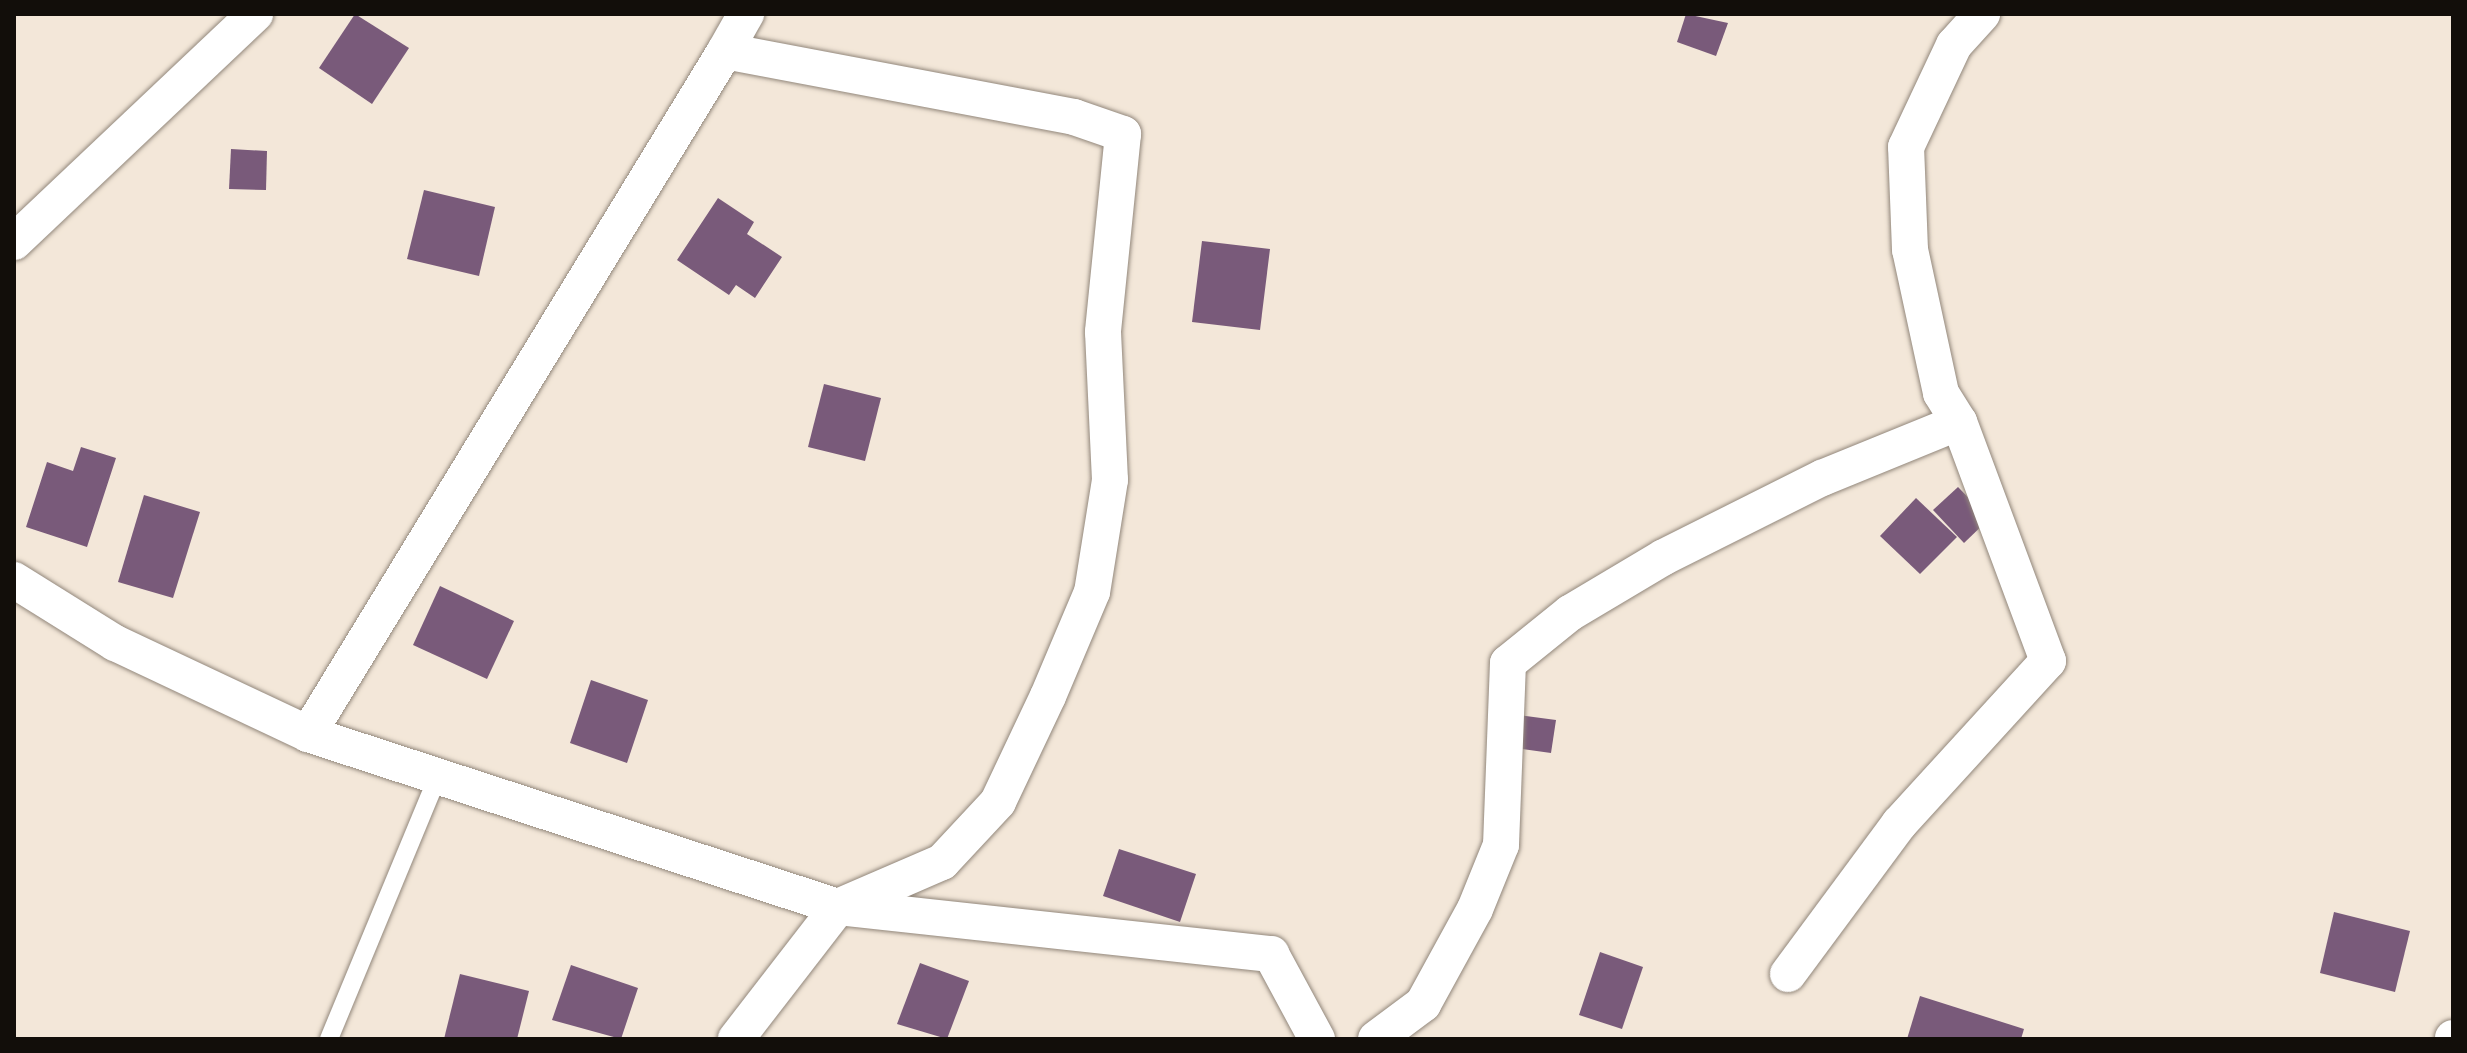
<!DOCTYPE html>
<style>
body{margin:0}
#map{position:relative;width:2467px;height:1053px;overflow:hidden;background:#f3e7d9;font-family:"Exo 2",sans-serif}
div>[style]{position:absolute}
.building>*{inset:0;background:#795a7a}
.roads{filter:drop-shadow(0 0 2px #92877b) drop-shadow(0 0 2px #92877b)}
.lane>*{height:18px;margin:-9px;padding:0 9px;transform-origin:9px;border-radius:9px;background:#fff}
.street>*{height:36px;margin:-18px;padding:0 18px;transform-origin:18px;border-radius:18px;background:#fff}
span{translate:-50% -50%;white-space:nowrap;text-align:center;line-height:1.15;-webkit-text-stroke:6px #f3e7d9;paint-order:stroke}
.frame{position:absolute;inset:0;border:16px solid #120e0a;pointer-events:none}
</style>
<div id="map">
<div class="building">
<i style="clip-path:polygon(355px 14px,409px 48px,372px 104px,319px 68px)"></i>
<i style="clip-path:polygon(1686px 14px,1728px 23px,1716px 56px,1677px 42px)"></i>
<i style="clip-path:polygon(231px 149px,267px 151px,266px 190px,229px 189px)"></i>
<i style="clip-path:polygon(424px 190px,495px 207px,479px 276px,407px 259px)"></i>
<i style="clip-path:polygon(718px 198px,754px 222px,747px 234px,782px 257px,755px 298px,736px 285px,729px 295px,677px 260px)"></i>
<i style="clip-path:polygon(1202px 241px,1270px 249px,1260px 330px,1192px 322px)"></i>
<i style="clip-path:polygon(824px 384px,881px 398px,865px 461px,808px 447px)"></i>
<i style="clip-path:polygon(81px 447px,116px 458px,87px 547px,26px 527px,47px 462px,73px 471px)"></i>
<i style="clip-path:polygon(1958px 487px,1989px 519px,1964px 543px,1933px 510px)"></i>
<i style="clip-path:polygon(144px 495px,200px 512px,173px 598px,118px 582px)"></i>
<i style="clip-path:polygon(1916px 498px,1957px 537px,1920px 574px,1880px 536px)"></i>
<i style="clip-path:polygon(440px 586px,514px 621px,487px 679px,413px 645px)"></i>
<i style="clip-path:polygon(591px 680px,648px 700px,627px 763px,570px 743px)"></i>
<i style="clip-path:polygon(1519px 715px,1556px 720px,1551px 753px,1514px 748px)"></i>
<i style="clip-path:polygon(1119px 849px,1196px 874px,1180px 922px,1103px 896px)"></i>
<i style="clip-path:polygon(2334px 912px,2410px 931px,2395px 992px,2320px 973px)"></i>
<i style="clip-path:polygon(1600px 952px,1643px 967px,1622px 1029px,1579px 1015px)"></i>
<i style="clip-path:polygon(920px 963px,969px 981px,947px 1039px,897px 1024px)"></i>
<i style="clip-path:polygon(571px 965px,638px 988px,621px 1039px,552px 1020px)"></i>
<i style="clip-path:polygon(460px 974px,529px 991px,517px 1039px,444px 1039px)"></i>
<i style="clip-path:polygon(1920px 996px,2024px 1029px,2021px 1039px,1907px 1039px)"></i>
</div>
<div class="roads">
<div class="lane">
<i style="left:329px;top:1039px;width:285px;rotate:-67.5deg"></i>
</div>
<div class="street">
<i style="left:725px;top:51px;width:43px;rotate:-60.4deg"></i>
<i style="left:14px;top:242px;width:332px;rotate:-43.4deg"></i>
<i style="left:14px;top:580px;width:119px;rotate:32deg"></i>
<i style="left:115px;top:643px;width:213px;rotate:25.2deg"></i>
<i style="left:308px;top:734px;width:558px;rotate:18.08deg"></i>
<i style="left:838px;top:907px;width:436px;rotate:6.2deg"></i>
<i style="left:1271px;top:954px;width:97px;rotate:61.6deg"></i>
<i style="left:308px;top:734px;width:800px;rotate:-58.59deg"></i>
<i style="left:725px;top:51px;width:355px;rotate:10.7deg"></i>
<i style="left:1074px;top:117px;width:52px;rotate:19.1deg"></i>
<i style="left:1123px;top:134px;width:199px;rotate:95.8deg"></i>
<i style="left:1103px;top:332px;width:148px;rotate:87.3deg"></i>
<i style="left:1110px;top:480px;width:113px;rotate:99.1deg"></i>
<i style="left:1092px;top:592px;width:113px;rotate:112.9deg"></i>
<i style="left:1048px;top:696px;width:117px;rotate:115.3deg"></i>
<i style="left:998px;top:802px;width:82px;rotate:133deg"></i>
<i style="left:942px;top:862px;width:113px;rotate:156.6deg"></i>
<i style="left:838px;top:907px;width:167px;rotate:127.7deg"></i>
<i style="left:1788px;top:974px;width:187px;rotate:-53.5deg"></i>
<i style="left:1899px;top:824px;width:221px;rotate:-47.6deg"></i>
<i style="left:2048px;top:661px;width:255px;rotate:-110.4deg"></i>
<i style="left:1376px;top:1039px;width:59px;rotate:-36.7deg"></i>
<i style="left:1423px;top:1004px;width:108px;rotate:-61.3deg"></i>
<i style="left:1475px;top:909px;width:69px;rotate:-67.9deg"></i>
<i style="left:1501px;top:845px;width:182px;rotate:-87.8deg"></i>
<i style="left:1508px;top:663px;width:80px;rotate:-38.9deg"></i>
<i style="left:1570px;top:613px;width:109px;rotate:-30.8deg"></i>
<i style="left:1664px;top:557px;width:177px;rotate:-26.6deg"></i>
<i style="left:1822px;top:478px;width:148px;rotate:-22.2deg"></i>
<i style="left:1959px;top:422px;width:34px;rotate:-122deg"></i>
<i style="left:1941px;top:393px;width:146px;rotate:-102.2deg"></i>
<i style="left:1910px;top:250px;width:103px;rotate:-92.2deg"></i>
<i style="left:1906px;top:147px;width:113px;rotate:-64.8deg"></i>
<i style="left:1954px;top:45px;width:42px;rotate:-47.9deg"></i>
<i style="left:2453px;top:1039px;width:1px;rotate:-90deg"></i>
</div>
</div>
<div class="frame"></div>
</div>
